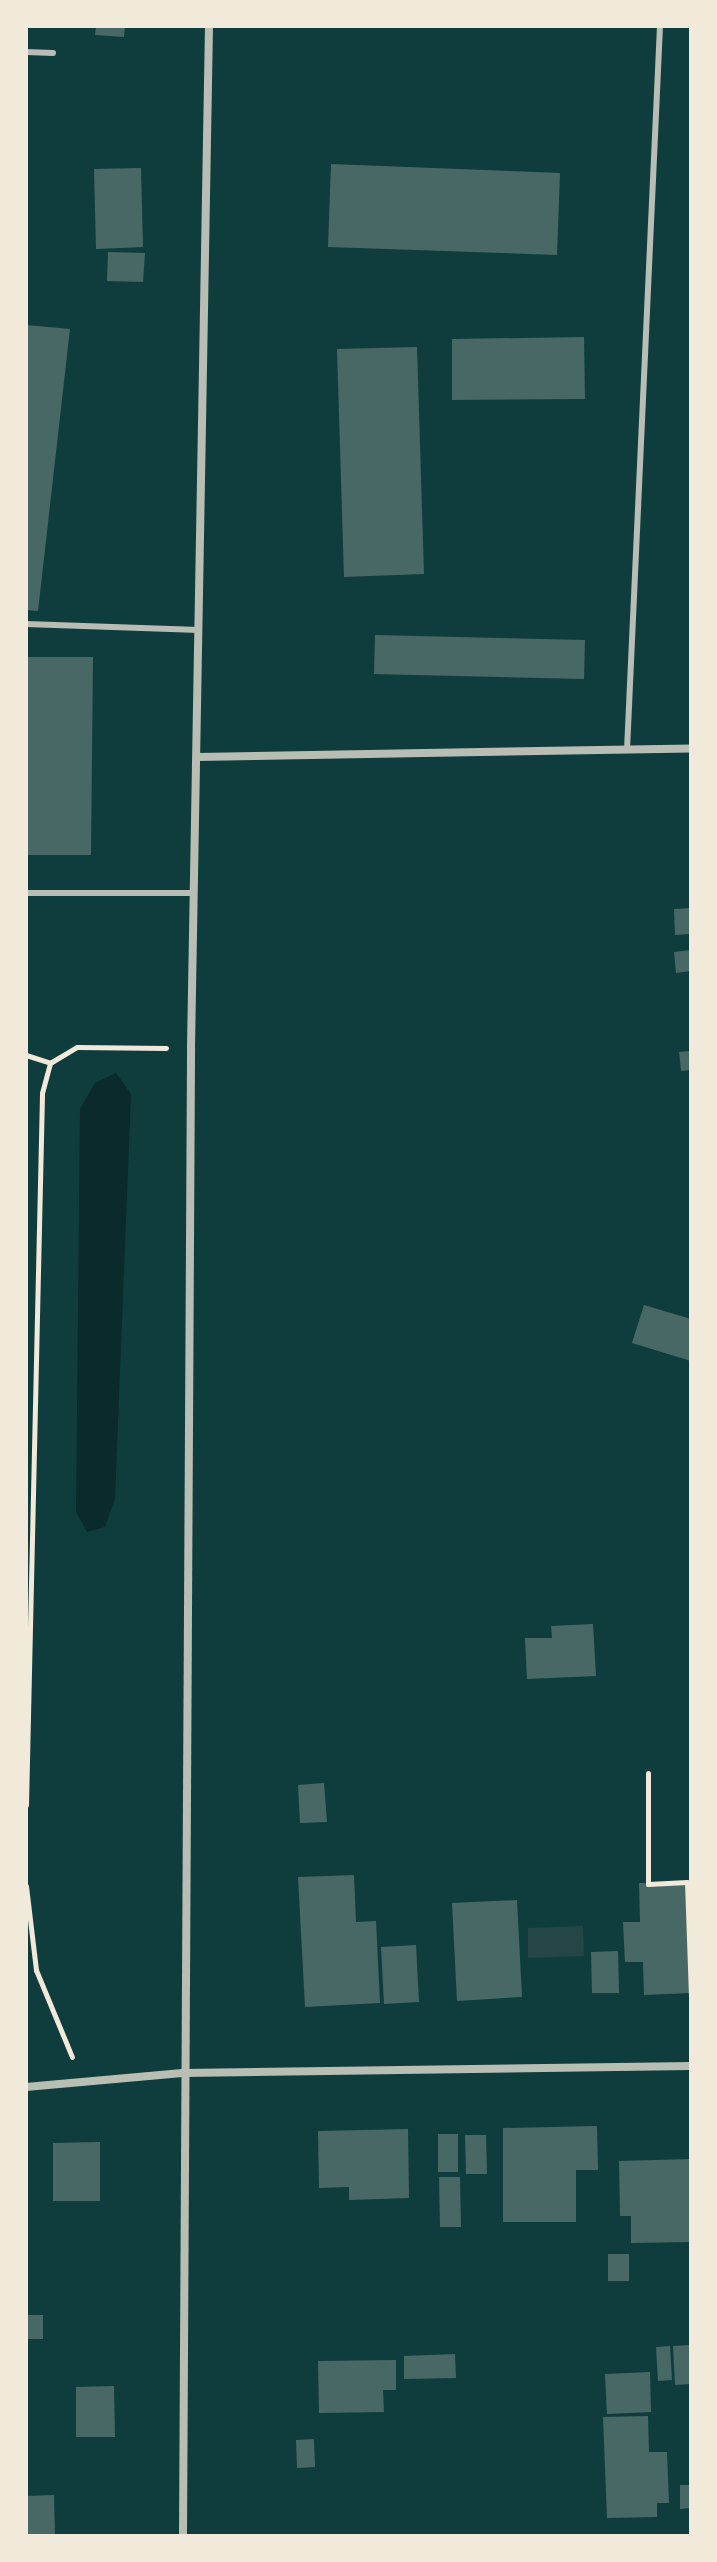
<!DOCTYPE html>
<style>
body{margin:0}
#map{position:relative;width:717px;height:2562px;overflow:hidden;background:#0f3d3e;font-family:Commissioner,sans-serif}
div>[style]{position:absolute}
.green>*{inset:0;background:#244646}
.water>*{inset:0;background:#0a2a2b}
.building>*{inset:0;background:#486865}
.path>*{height:5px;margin:-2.5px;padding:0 2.5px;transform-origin:2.5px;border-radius:2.5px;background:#f1e9da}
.service>*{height:6px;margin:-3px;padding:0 3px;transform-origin:3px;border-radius:3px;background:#b8beb3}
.minor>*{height:8px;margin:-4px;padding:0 4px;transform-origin:4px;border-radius:4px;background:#b8beb3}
span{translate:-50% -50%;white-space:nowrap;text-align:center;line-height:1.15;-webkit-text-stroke:7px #f1e9da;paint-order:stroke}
.frame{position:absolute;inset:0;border:28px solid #f1e9da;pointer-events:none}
</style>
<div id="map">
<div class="green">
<i style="clip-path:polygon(583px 1926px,584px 1956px,528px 1958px,528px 1928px)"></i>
</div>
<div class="water">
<i style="clip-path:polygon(116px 1073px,131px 1094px,115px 1498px,105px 1527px,87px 1532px,76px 1512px,80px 1109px,95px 1083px)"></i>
</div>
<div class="building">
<i style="clip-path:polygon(96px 26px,125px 26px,124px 37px,95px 35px)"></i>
<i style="clip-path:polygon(331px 164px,560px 173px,557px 255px,328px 247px)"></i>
<i style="clip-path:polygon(141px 168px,143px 247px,96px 249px,94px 169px)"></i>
<i style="clip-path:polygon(108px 252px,145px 253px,143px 282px,107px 281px)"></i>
<i style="clip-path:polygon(26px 325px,70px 329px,38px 611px,26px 610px)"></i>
<i style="clip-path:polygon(584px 337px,585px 399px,452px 400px,452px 339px)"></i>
<i style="clip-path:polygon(417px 347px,424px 574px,344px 577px,337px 349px)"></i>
<i style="clip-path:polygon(375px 635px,585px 640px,584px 679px,374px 674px)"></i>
<i style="clip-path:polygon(26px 657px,93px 657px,91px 855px,26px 855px)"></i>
<i style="clip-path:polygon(691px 908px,691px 934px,675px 935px,674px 909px)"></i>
<i style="clip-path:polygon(691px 950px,691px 971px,676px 973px,674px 952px)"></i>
<i style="clip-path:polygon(691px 1051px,691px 1070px,681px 1071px,679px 1052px)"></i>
<i style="clip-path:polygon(644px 1305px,691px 1319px,691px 1361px,632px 1343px)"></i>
<i style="clip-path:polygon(593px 1624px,596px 1676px,527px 1679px,525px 1638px,552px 1638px,551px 1626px)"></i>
<i style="clip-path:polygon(324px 1783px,327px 1822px,300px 1823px,298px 1785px)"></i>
<i style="clip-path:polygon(354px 1875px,356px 1922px,376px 1921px,380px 2003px,305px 2007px,298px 1877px)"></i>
<i style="clip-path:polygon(687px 1882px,691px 1993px,644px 1995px,643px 1962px,625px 1962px,623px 1922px,640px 1922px,639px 1883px)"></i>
<i style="clip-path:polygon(517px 1900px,522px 1997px,457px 2001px,452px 1903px)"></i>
<i style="clip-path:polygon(416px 1945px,419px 2002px,384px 2004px,381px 1947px)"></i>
<i style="clip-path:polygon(618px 1951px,619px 1993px,592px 1993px,591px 1952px)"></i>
<i style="clip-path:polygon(597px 2126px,598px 2170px,576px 2170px,576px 2222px,503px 2222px,503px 2128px)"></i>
<i style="clip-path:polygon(408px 2129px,409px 2198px,349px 2200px,349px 2187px,319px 2188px,318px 2131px)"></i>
<i style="clip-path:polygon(438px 2134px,458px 2134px,458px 2172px,438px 2172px)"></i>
<i style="clip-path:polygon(465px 2135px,486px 2135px,487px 2174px,466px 2174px)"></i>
<i style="clip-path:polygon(100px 2142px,100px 2201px,53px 2201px,53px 2143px)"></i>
<i style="clip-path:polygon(691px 2159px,691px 2242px,631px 2243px,631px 2216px,620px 2216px,619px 2161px)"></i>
<i style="clip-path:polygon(439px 2177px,460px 2177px,461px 2227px,440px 2227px)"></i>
<i style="clip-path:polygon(608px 2254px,629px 2254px,629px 2281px,608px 2281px)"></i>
<i style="clip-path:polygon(26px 2315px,43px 2315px,43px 2339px,26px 2339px)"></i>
<i style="clip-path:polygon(691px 2345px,691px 2384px,675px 2385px,673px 2346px)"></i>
<i style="clip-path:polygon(670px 2346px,672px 2380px,658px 2381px,656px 2347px)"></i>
<i style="clip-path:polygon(455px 2354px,456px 2378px,404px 2379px,404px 2356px)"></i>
<i style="clip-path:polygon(396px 2360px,396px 2390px,383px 2390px,384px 2412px,319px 2413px,318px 2361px)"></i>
<i style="clip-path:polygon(650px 2372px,651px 2412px,607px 2414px,605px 2374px)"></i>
<i style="clip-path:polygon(114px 2386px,115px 2437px,76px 2437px,76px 2387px)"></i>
<i style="clip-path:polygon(648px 2416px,649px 2452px,667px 2452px,669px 2503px,657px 2503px,657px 2517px,607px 2518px,603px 2417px)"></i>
<i style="clip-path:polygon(314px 2439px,315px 2467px,297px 2468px,296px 2440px)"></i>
<i style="clip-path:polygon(680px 2485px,691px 2485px,691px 2508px,680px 2509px)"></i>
<i style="clip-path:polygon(54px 2495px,55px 2536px,26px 2536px,26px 2496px)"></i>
</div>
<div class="path">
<i style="left:26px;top:1055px;width:25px;rotate:18deg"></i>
<i style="left:648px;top:1773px;width:111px;rotate:90deg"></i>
<i style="left:648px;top:1884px;width:39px;rotate:-3deg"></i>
<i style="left:687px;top:1882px;width:112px;rotate:88deg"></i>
<i style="left:26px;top:1805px;width:712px;rotate:-88.71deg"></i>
<i style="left:42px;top:1093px;width:31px;rotate:-75deg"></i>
<i style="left:50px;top:1063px;width:31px;rotate:-31deg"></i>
<i style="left:77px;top:1047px;width:89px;rotate:0.6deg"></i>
<i style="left:26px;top:1886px;width:85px;rotate:83.2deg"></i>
<i style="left:36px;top:1970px;width:94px;rotate:67.5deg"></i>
</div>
<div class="service">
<i style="left:26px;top:52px;width:27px;rotate:2deg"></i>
<i style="left:26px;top:624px;width:173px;rotate:2deg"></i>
<i style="left:627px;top:750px;width:725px;rotate:-87.39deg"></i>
<i style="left:26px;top:893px;width:168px"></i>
</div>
<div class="minor">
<i style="left:197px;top:757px;width:494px;rotate:-1deg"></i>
<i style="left:26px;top:2087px;width:157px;rotate:-5.1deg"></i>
<i style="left:182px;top:2073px;width:509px;rotate:-0.79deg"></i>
<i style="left:183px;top:2536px;width:1489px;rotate:-89.69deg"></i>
<i style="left:191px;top:1047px;width:1021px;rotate:-88.99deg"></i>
</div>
<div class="frame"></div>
</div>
